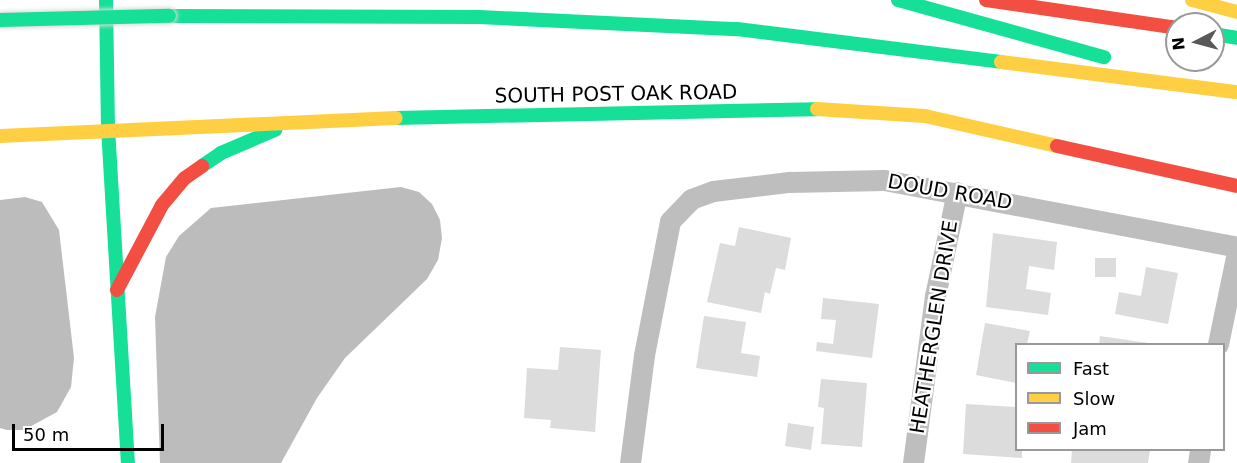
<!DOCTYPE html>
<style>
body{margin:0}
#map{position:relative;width:1237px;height:463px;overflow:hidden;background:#fff;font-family:"DejaVu Sans",sans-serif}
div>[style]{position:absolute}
.water>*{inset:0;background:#bcbcbc}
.building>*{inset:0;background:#dcdcdc}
.street>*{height:21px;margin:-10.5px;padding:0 10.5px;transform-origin:10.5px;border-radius:10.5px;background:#bebebe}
.fast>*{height:14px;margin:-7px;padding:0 7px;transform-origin:7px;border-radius:7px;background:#16e098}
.slow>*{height:14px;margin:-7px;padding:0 7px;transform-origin:7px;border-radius:7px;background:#ffcf43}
.jam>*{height:14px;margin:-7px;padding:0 7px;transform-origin:7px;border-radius:7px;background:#f24e42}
.bridges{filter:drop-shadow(0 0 2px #dbdbdb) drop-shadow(0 0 2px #dbdbdb)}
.fast-bridge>*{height:14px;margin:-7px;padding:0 7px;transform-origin:7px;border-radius:7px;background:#16e098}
span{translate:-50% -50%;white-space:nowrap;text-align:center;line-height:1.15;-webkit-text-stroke:4.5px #fff;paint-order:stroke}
.street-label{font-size:20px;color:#000}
.legend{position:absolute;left:1015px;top:343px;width:210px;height:108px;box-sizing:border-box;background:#fff;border:2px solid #999;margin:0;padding:8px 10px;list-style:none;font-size:18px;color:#000}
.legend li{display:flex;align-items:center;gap:12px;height:30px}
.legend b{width:30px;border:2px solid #999}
.north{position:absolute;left:1165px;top:12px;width:60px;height:60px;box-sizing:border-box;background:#fff;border:2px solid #999;border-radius:50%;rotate:264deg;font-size:16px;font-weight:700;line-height:24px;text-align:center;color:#000}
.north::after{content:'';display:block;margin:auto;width:21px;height:27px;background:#595959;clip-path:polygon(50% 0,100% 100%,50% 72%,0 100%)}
.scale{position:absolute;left:12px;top:424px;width:152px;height:27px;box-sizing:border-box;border:3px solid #000;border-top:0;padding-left:8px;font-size:18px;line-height:21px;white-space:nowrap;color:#000;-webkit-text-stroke:4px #fff;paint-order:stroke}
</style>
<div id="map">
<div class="water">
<i style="clip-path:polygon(401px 187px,419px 192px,432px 204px,440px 220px,442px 238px,438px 260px,427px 279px,345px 358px,317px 398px,281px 463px,160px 463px,155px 317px,166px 257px,179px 236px,211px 208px)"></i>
<i style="clip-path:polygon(25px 197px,42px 202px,59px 230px,74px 358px,71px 387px,57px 412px,24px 430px,7px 430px,0 428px,0 200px)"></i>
</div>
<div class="building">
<i style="clip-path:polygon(739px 227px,791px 238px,785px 270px,776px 268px,770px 294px,765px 292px,761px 313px,707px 302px,720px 243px,735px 246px)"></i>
<i style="clip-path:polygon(993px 233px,1057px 242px,1054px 270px,1029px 266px,1026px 289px,1051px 293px,1048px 315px,986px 307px)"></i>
<i style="clip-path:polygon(1095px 258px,1116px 258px,1116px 277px,1095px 277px)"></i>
<i style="clip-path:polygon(1146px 267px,1178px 273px,1168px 324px,1115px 314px,1119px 292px,1141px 296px)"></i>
<i style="clip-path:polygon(823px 298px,879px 304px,872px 358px,816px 351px,817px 342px,833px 344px,836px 320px,821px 319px)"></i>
<i style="clip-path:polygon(704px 316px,746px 322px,741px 353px,760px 356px,757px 377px,696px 368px)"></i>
<i style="clip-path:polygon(985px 323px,1030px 331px,1027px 344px,1016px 344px,1016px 383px,976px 375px)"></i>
<i style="clip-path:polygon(1100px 336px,1148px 343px,1148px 344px,1099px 344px)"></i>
<i style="clip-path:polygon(560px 347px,601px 350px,595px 432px,550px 428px,551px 420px,524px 418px,527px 368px,558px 370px)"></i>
<i style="clip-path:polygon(821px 379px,867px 383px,862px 447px,821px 444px,824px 408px,818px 407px)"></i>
<i style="clip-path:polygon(966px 404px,1016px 407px,1016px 450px,1022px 450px,1022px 458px,963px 454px)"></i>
<i style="clip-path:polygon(788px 423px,814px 427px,811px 450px,785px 446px)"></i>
<i style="clip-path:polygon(1072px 450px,1103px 451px,1150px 450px,1148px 463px,1071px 463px)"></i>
</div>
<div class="street">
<i style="left:1218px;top:344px;width:94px;rotate:-78.3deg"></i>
<i style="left:630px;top:463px;width:109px;rotate:-82.6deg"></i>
<i style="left:644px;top:355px;width:136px;rotate:-79deg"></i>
<i style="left:670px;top:221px;width:30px;rotate:-46deg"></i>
<i style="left:691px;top:199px;width:23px;rotate:-20deg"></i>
<i style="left:713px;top:191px;width:77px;rotate:-6.8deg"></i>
<i style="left:789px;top:182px;width:95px;rotate:-1.2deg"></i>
<i style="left:884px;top:180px;width:359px;rotate:10.7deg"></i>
<i style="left:913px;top:463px;width:168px;rotate:-82.5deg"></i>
<i style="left:935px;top:296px;width:106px;rotate:-78.1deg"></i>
<i style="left:1198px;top:463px;width:13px;rotate:-81deg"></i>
</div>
<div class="fast">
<i style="left:106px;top:0;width:128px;rotate:89.1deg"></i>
<i style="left:108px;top:128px;width:336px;rotate:86.6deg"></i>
<i style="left:898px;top:0;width:214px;rotate:15.5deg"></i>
<i style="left:169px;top:16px;width:310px;rotate:0.2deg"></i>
<i style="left:479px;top:17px;width:258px;rotate:2.7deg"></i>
<i style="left:737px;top:29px;width:266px;rotate:7.1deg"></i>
<i style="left:1213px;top:34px;width:24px;rotate:9deg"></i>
<i style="left:396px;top:118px;width:421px;rotate:-1.2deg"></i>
<i style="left:202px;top:166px;width:23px;rotate:-34deg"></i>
<i style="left:221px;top:153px;width:59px;rotate:-23.1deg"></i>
</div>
<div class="slow">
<i style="left:1192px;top:0;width:47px;rotate:14.9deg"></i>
<i style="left:1001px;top:62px;width:236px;rotate:7.3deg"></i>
<i style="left:817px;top:109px;width:108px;rotate:3.7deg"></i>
<i style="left:925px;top:116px;width:135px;rotate:12.8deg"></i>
<i style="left:0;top:136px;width:396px;rotate:-2.6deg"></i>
</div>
<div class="jam">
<i style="left:986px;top:0;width:193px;rotate:8.3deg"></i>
<i style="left:1057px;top:146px;width:184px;rotate:12.5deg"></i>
<i style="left:117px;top:290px;width:96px;rotate:-62.1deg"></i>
<i style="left:162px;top:205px;width:35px;rotate:-50deg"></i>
<i style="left:185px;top:178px;width:21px;rotate:-35deg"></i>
</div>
<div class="bridges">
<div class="fast-bridge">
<i style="left:0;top:20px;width:169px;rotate:-1.4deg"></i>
</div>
</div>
<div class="street-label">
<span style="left:616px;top:94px;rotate:-1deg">SOUTH POST OAK ROAD</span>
<span style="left:950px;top:192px;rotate:10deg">DOUD ROAD</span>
<span style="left:934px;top:327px;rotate:-81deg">HEATHERGLEN DRIVE</span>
</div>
<ul class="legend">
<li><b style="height:8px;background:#16e098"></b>Fast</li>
<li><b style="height:8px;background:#ffcf43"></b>Slow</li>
<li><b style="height:8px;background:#f24e42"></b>Jam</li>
</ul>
<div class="north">N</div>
<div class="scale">50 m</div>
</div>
